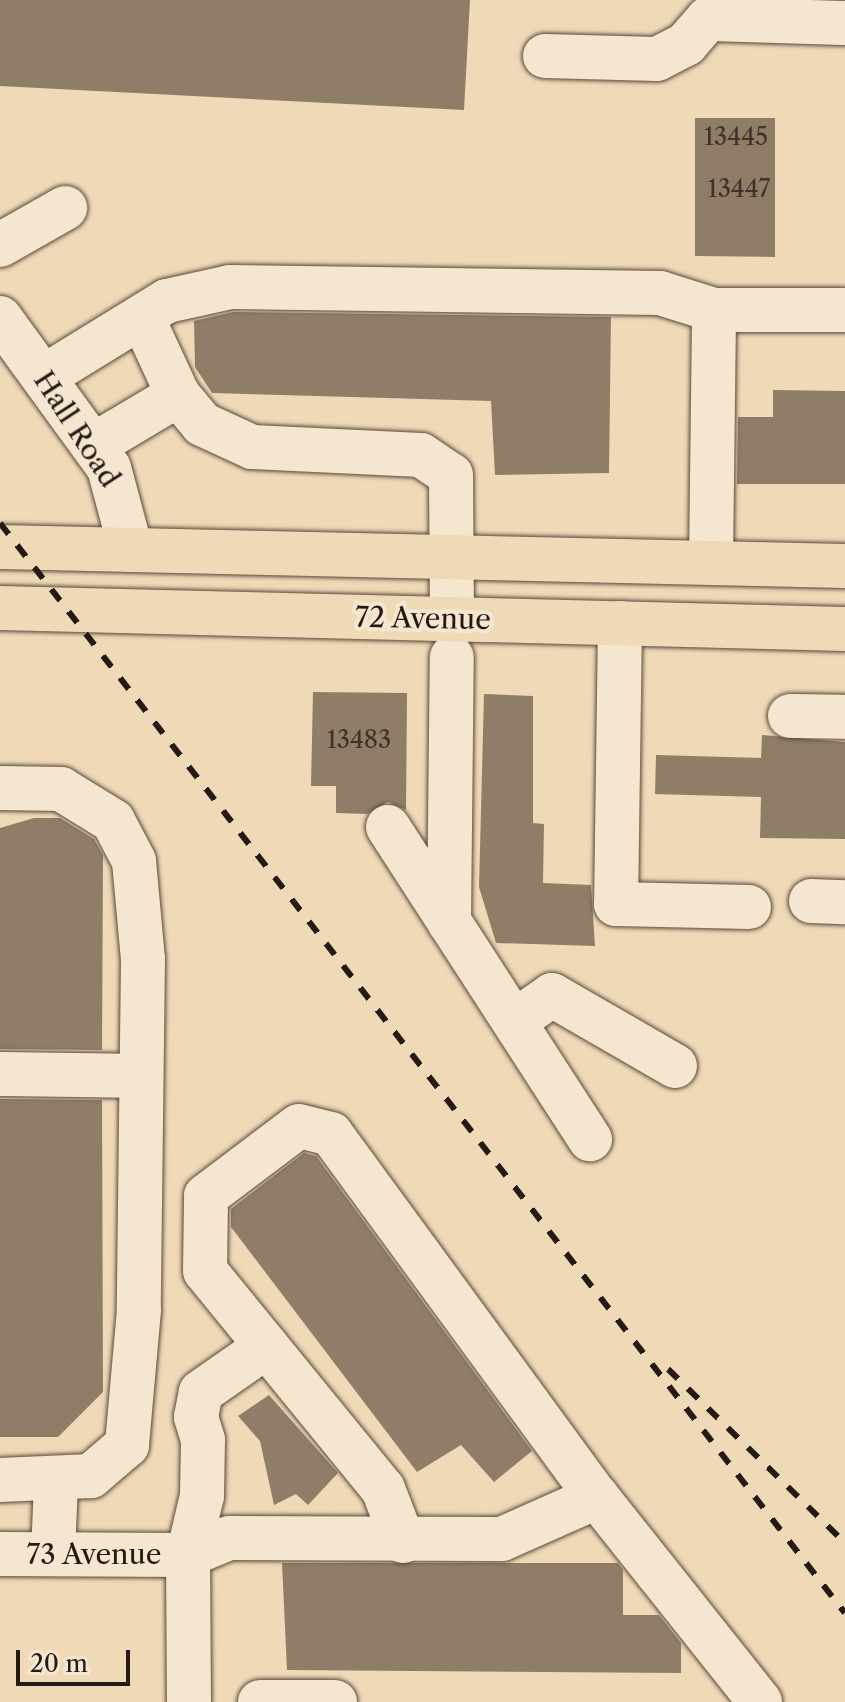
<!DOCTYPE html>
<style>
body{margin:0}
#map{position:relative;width:845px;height:1702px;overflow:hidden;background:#f0d9b6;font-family:"Libre Caslon Text",serif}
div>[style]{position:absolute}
.building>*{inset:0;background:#8f7d68}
.roads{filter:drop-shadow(0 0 2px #58493c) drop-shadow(0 0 2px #58493c)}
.minor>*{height:44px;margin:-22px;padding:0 22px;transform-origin:22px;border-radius:22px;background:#f5e6d0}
.major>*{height:44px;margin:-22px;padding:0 22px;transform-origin:22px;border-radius:22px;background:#f0d9b6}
.rail>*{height:6px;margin-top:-3px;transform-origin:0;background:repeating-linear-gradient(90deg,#251914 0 14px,transparent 0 28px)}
span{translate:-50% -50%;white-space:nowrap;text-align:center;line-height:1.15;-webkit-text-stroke:8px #f5e6d0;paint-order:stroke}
.number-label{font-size:24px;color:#403229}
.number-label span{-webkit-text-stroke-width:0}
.street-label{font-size:28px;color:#251914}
.scale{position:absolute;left:16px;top:1650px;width:114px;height:36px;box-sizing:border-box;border:4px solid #251914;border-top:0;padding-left:10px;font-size:24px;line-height:28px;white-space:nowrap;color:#251914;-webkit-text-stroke:6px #f5e6d0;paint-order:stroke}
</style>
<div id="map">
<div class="building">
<i style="clip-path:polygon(0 0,470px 0,464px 110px,0 86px)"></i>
<i style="clip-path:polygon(695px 118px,775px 118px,775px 257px,695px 256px)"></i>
<i style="clip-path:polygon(233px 312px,611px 317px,609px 473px,495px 475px,491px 401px,212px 393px,195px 367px,194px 321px)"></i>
<i style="clip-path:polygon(773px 390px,845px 391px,845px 484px,737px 484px,738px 417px,773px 417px)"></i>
<i style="clip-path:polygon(313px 692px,407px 693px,406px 810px,388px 802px,367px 814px,336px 813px,336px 786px,311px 786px)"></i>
<i style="clip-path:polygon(484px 694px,533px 696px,533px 823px,544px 824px,543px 883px,591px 885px,595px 946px,496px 943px,479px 887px)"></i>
<i style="clip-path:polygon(762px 735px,845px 742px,845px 839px,760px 838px,761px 797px,655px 794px,656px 755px,761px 758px)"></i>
<i style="clip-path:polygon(34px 818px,60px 818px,94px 839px,103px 855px,102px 1050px,0 1049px,0 828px)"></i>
<i style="clip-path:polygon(0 1099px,102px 1100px,103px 1392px,58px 1437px,0 1437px)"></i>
<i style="clip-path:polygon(304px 1153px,316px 1156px,532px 1451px,494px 1482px,461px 1445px,417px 1472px,231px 1227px,231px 1209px)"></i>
<i style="clip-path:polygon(269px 1395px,338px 1473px,308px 1505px,296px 1494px,274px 1505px,260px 1441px,238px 1416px)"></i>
<i style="clip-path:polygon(282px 1563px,618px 1563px,623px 1570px,623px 1615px,659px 1615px,681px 1643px,681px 1673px,287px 1670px)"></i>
</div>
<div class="roads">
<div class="minor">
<i style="left:708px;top:19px;width:137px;rotate:1.7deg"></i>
<i style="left:545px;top:56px;width:112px;rotate:1.5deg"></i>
<i style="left:657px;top:59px;width:33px;rotate:-27deg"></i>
<i style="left:686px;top:44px;width:33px;rotate:-49deg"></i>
<i style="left:0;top:245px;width:75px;rotate:-29.6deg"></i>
<i style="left:142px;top:317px;width:86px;rotate:65.2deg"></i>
<i style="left:178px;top:395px;width:38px;rotate:50deg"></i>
<i style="left:202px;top:424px;width:55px;rotate:24.7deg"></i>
<i style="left:252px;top:447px;width:169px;rotate:2.7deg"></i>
<i style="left:421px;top:455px;width:36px;rotate:34deg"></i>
<i style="left:451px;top:475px;width:144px;rotate:89.6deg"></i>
<i style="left:0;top:318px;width:185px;rotate:54deg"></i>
<i style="left:109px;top:468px;width:85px;rotate:75deg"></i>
<i style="left:45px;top:376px;width:143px;rotate:-31.6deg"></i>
<i style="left:167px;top:301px;width:65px;rotate:-12.5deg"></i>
<i style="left:230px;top:287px;width:430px;rotate:0.8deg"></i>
<i style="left:660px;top:293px;width:57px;rotate:17.5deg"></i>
<i style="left:714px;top:310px;width:131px"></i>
<i style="left:94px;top:445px;width:98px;rotate:-30.8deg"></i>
<i style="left:711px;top:563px;width:253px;rotate:-89.3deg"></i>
<i style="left:620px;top:623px;width:281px;rotate:90.8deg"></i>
<i style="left:616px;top:904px;width:133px;rotate:1.3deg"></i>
<i style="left:790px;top:716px;width:55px;rotate:1deg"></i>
<i style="left:0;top:788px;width:61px;rotate:0.9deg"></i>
<i style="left:61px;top:789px;width:61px;rotate:31.6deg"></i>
<i style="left:113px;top:821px;width:45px;rotate:62.3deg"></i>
<i style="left:134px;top:861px;width:98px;rotate:84.8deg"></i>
<i style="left:143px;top:959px;width:351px;rotate:90.7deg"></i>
<i style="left:139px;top:1310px;width:136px;rotate:95.1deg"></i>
<i style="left:127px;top:1445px;width:48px;rotate:139.3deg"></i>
<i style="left:91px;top:1476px;width:91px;rotate:177.5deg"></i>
<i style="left:388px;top:827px;width:372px;rotate:57.1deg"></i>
<i style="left:811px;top:901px;width:34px;rotate:2deg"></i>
<i style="left:449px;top:922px;width:265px;rotate:-89.4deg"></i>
<i style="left:515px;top:1021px;width:45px;rotate:-35.1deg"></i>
<i style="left:552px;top:995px;width:142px;rotate:30deg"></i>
<i style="left:0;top:1074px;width:141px;rotate:0.8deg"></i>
<i style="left:403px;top:1541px;width:56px;rotate:-111deg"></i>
<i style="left:383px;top:1489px;width:281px;rotate:-129.2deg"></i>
<i style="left:205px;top:1271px;width:75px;rotate:-89.2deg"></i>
<i style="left:206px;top:1196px;width:116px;rotate:-37deg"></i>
<i style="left:299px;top:1126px;width:33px;rotate:14deg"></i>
<i style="left:331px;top:1134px;width:450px;rotate:53.8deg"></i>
<i style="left:597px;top:1497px;width:262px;rotate:51.5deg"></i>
<i style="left:0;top:1554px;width:188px;rotate:0.3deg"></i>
<i style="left:188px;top:1555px;width:44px;rotate:-22.5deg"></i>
<i style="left:229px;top:1538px;width:273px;rotate:0.2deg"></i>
<i style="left:502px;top:1539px;width:104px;rotate:-23.9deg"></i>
<i style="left:53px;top:1554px;width:73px;rotate:-87.6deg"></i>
<i style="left:189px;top:1702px;width:147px;rotate:-90.4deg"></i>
<i style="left:188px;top:1555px;width:61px;rotate:-76.7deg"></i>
<i style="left:202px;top:1496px;width:56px;rotate:-89deg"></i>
<i style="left:203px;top:1440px;width:24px;rotate:-107deg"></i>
<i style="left:196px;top:1417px;width:25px;rotate:-79deg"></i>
<i style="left:201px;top:1392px;width:80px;rotate:-34.9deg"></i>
<i style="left:260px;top:1702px;width:75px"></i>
</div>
<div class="major">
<i style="left:0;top:547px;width:845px;rotate:1.29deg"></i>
<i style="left:0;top:608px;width:845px;rotate:1.42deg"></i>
</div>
</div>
<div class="rail">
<i style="left:0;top:523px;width:1379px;rotate:52.22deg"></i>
<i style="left:668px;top:1369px;width:248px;rotate:44.5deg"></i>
</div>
<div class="number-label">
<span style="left:736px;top:137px">13445</span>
<span style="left:739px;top:189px">13447</span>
<span style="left:359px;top:740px">13483</span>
</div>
<div class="street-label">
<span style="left:77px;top:429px;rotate:57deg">Hall Road</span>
<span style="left:423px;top:618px;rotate:1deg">72 Avenue</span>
<span style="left:94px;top:1554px">73 Avenue</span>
</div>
<div class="scale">20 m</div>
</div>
